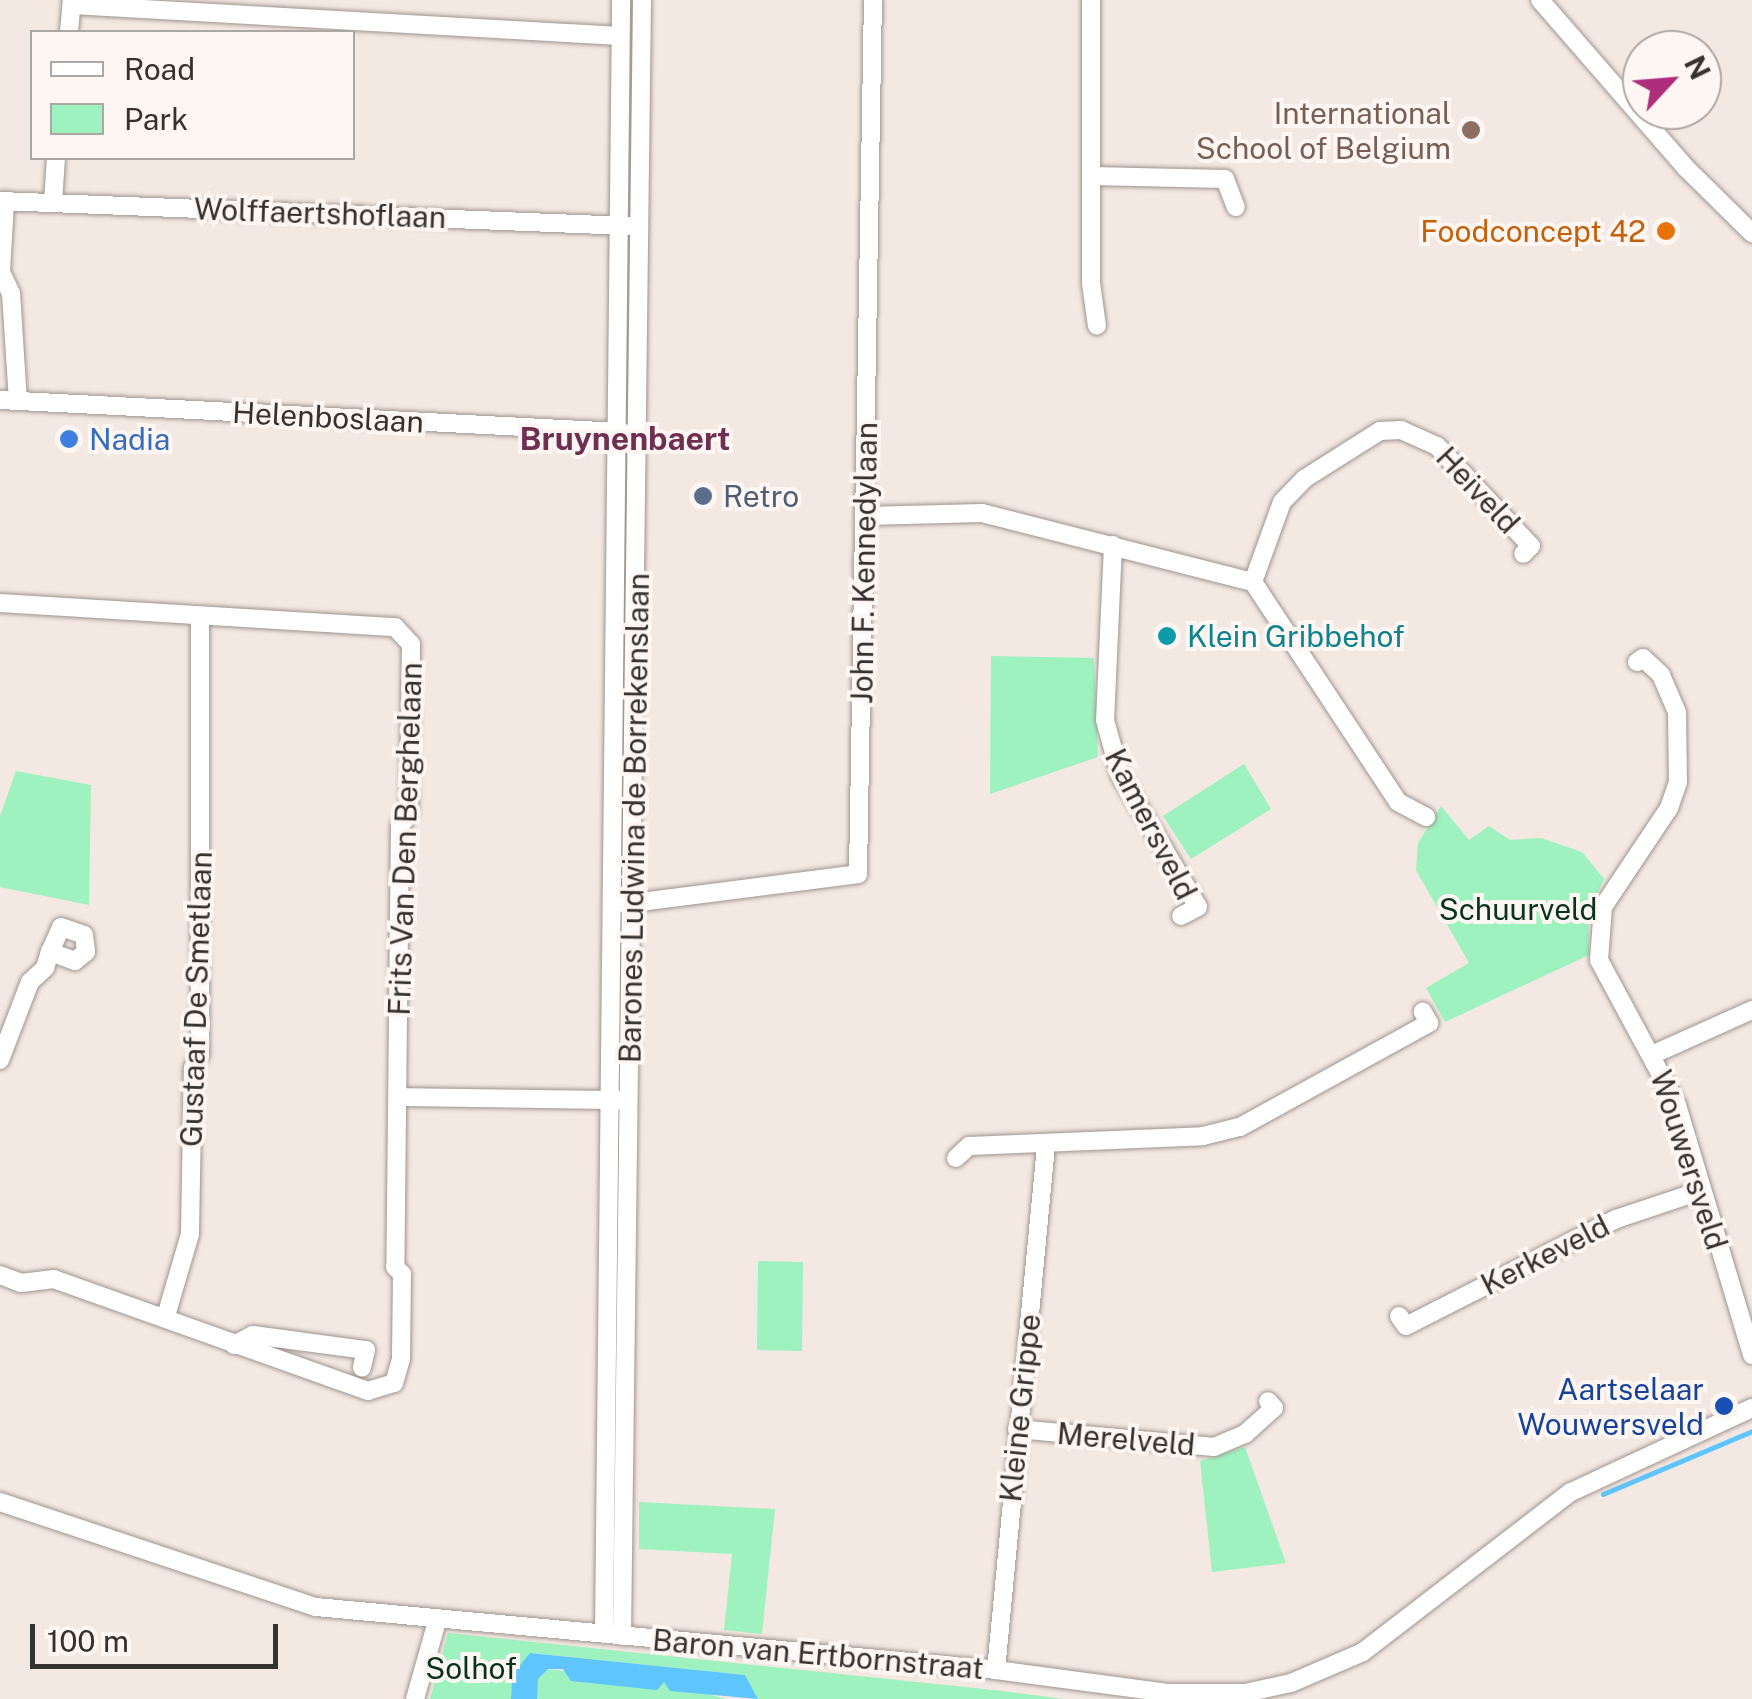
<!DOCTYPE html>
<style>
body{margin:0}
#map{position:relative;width:1752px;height:1699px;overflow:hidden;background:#f4e8e2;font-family:"Public Sans",sans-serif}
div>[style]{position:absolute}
.green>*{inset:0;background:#9ef2c0}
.water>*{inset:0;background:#5fc5fd}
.stream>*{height:5px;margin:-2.5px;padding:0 2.5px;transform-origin:2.5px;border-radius:2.5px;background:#5fc5fd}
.roads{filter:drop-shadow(0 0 2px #9f948f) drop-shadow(0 0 2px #9f948f)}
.minor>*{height:18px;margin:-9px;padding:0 9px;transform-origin:9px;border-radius:9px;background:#fff}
.dots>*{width:28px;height:28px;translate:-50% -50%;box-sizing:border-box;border:5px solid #fdf6f2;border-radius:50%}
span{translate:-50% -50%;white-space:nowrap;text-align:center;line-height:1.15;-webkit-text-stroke:8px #fdf6f2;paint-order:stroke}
.education-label{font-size:30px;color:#785e54}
.right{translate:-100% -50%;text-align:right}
.street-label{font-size:30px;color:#35312e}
.food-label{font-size:30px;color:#c56008}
.shop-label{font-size:30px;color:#366cbe}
.left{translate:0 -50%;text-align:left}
.service-label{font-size:30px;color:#4e5e75}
.culture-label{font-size:30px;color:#0d838f}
.park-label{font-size:30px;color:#07331d}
.transit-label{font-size:30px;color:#164399}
.neighbourhood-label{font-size:32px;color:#6f2f53;font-weight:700}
.legend{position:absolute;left:30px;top:30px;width:325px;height:130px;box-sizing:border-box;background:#fdf6f2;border:2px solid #ada7a4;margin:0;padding:12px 18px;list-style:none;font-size:30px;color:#35312e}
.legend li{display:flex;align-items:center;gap:20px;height:50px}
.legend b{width:50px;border:2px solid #ada7a4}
.north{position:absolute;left:1622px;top:30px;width:100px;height:100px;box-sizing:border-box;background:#fdf6f2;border:2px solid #ada7a4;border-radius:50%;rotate:64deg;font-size:28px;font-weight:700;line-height:40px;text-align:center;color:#35312e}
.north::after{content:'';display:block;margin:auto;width:35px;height:45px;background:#ae2e7c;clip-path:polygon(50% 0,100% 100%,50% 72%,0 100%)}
.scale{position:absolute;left:30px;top:1624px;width:248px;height:45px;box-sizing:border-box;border:5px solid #35312e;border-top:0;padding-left:12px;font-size:30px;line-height:35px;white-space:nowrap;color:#35312e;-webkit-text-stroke:8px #fdf6f2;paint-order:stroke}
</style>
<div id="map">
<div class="green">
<i style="clip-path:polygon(991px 656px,1094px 658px,1098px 757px,990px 794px)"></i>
<i style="clip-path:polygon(1244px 764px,1271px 809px,1191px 859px,1163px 816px)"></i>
<i style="clip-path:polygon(16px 771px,91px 785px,89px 905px,0 887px,0 816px)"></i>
<i style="clip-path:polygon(1441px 806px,1469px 840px,1489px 826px,1510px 840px,1541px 838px,1582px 852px,1604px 879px,1588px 914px,1589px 955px,1445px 1022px,1426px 988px,1469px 963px,1416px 870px,1418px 843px)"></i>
<i style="clip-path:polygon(758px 1261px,803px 1262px,802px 1351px,757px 1350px)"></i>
<i style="clip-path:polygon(1245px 1447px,1286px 1563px,1212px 1572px,1200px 1461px)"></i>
<i style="clip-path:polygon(639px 1502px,775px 1509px,762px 1634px,724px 1630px,732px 1554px,639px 1549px)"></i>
<i style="clip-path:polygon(448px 1633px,994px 1690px,1064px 1699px,758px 1699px,744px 1675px,531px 1653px,512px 1675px,511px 1699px,430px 1699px)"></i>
<i style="clip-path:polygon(548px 1669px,664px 1682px,726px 1699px,537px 1699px,537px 1679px)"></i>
</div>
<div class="water">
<i style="clip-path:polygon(530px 1653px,745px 1675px,758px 1699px,670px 1691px,664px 1682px,657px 1690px,571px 1681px,563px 1669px,548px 1669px,538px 1679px,537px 1699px,511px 1699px,512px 1675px)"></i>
</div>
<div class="stream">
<i style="left:1603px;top:1494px;width:162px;rotate:-22.9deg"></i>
</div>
<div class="roads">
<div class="minor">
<i style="left:1091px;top:0;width:283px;rotate:90deg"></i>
<i style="left:1091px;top:283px;width:43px;rotate:82.1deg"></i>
<i style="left:1540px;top:0;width:223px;rotate:49deg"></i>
<i style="left:1686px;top:168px;width:93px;rotate:44.6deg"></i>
<i style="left:72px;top:5px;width:549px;rotate:3.24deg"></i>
<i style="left:69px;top:32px;width:32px;rotate:-85deg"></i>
<i style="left:1092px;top:176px;width:133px;rotate:1.3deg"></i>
<i style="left:1225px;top:179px;width:30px;rotate:69deg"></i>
<i style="left:0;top:201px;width:629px;rotate:2.28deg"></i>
<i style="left:5px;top:202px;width:70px;rotate:93.3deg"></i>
<i style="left:1px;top:272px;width:23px;rotate:65deg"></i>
<i style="left:11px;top:293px;width:107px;rotate:86.3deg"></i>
<i style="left:53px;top:202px;width:44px;rotate:-86.1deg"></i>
<i style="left:0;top:400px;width:623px;rotate:2.95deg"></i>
<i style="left:866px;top:516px;width:116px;rotate:-1.5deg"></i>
<i style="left:982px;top:513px;width:280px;rotate:14.3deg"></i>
<i style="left:1253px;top:582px;width:263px;rotate:56.6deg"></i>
<i style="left:1398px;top:802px;width:32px;rotate:28deg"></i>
<i style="left:1113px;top:545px;width:175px;rotate:92.6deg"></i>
<i style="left:1105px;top:720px;width:57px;rotate:74.7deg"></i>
<i style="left:1120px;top:775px;width:153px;rotate:59.4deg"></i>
<i style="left:1198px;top:907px;width:19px;rotate:152deg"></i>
<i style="left:1253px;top:582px;width:85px;rotate:-70.1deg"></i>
<i style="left:1282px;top:502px;width:32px;rotate:-46deg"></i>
<i style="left:1304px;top:479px;width:90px;rotate:-32.3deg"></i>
<i style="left:1380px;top:431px;width:21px;rotate:-3deg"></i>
<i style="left:1401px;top:430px;width:39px;rotate:24deg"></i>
<i style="left:1437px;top:446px;width:137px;rotate:46.8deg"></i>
<i style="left:1531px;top:546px;width:11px;rotate:135deg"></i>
<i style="left:0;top:603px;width:396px;rotate:3.5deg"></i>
<i style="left:395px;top:627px;width:23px;rotate:47deg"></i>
<i style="left:411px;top:644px;width:170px;rotate:90.7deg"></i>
<i style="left:409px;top:814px;width:15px;rotate:127deg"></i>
<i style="left:400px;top:826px;width:441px;rotate:90.6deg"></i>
<i style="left:395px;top:1267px;width:10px;rotate:45deg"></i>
<i style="left:402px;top:1274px;width:85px;rotate:90.7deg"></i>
<i style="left:401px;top:1359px;width:25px;rotate:106deg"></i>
<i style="left:394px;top:1383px;width:27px;rotate:163deg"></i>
<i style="left:368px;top:1391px;width:333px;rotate:-160.4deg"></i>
<i style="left:54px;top:1279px;width:33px;rotate:173deg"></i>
<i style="left:21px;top:1283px;width:22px;rotate:-159deg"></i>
<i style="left:1637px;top:662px;width:7px;rotate:-34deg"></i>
<i style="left:1643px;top:658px;width:25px;rotate:43deg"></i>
<i style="left:1661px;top:675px;width:40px;rotate:66.6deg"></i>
<i style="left:1677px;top:712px;width:70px;rotate:89.2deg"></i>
<i style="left:1678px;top:782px;width:28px;rotate:109deg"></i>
<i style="left:1669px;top:808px;width:119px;rotate:123.7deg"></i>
<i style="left:1603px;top:907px;width:53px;rotate:94.3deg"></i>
<i style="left:1599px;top:960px;width:165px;rotate:61.7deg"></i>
<i style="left:1677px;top:1105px;width:261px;rotate:73.3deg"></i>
<i style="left:625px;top:904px;width:235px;rotate:-7.3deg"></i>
<i style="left:858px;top:874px;width:874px;rotate:-89.02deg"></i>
<i style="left:1654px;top:1054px;width:107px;rotate:-24.2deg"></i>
<i style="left:0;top:1060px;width:84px;rotate:-69deg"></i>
<i style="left:30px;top:982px;width:21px;rotate:-43deg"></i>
<i style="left:45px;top:968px;width:17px;rotate:-73deg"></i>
<i style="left:50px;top:952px;width:27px;rotate:-66deg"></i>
<i style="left:61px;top:927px;width:24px;rotate:19deg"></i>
<i style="left:84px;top:935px;width:17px;rotate:83deg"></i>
<i style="left:86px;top:952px;width:14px;rotate:141deg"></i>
<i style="left:75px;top:961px;width:27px;rotate:-160deg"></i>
<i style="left:398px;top:1097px;width:220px;rotate:0.8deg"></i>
<i style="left:956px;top:1158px;width:18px;rotate:-43deg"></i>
<i style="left:969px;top:1146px;width:234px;rotate:-2.4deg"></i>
<i style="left:1203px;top:1136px;width:38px;rotate:-14deg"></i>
<i style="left:1240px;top:1127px;width:216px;rotate:-28.8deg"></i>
<i style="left:1429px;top:1023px;width:13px;rotate:-119deg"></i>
<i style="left:166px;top:1316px;width:85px;rotate:-73.7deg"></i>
<i style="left:190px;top:1234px;width:166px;rotate:-89deg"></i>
<i style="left:193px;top:1068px;width:15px;rotate:-62deg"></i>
<i style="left:200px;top:1055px;width:436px;rotate:-90deg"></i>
<i style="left:1399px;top:1316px;width:12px;rotate:55deg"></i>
<i style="left:1406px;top:1326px;width:236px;rotate:-27deg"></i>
<i style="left:1616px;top:1219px;width:89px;rotate:-18.4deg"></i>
<i style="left:234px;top:1345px;width:21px;rotate:-28deg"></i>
<i style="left:253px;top:1335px;width:114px;rotate:7.6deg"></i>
<i style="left:366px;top:1350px;width:18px;rotate:103deg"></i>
<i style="left:1017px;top:1429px;width:198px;rotate:5.2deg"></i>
<i style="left:1214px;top:1447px;width:34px;rotate:-23deg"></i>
<i style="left:1245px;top:1434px;width:39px;rotate:-42deg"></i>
<i style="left:1274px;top:1408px;width:9px;rotate:-131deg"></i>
<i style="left:0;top:1502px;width:333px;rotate:18.4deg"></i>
<i style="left:316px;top:1607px;width:683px;rotate:5.29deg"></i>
<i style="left:996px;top:1670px;width:175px;rotate:7.6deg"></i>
<i style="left:1169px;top:1693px;width:76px"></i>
<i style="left:1245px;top:1693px;width:47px;rotate:-12.3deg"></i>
<i style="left:1291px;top:1683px;width:78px;rotate:-23.3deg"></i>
<i style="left:1363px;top:1652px;width:262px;rotate:-37.6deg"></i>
<i style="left:1571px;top:1492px;width:200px;rotate:-24.9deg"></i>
<i style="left:604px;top:1634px;width:1634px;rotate:-89.4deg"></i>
<i style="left:622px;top:1636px;width:1636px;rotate:-89.3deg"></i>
<i style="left:996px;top:1670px;width:526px;rotate:-84.55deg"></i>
<i style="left:415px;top:1699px;width:81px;rotate:-74.2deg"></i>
</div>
</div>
<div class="dots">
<i style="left:1471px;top:130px;background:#8d6e63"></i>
<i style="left:1666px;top:231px;background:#e8710a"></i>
<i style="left:69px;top:439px;background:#3f7fe0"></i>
<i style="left:703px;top:496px;background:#5c6f8a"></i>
<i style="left:1167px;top:636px;background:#0f9aa8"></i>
<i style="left:1724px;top:1406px;background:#1a4fb4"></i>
</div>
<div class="education-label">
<span class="right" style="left:1451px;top:130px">International<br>School of Belgium</span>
</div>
<div class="street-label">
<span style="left:320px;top:213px;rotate:2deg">Wolffaertshoflaan</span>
<span style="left:328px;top:417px;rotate:3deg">Helenboslaan</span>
<span style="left:1478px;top:490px;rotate:47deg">Heiveld</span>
<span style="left:864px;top:563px;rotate:-89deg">John F. Kennedylaan</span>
<span style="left:634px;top:818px;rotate:-89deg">Barones Ludwina de Borrekenslaan</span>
<span style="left:1151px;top:824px;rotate:63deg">Kamersveld</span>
<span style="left:405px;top:839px;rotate:-88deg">Frits Van Den Berghelaan</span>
<span style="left:196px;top:999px;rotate:-88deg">Gustaaf De Smetlaan</span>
<span style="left:1689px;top:1160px;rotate:72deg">Wouwersveld</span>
<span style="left:1545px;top:1255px;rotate:-27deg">Kerkeveld</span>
<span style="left:1020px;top:1408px;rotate:-84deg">Kleine Grippe</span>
<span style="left:1126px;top:1439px;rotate:5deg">Merelveld</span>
<span style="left:818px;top:1654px;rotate:5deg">Baron van Ertbornstraat</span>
</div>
<div class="food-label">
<span class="right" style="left:1646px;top:231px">Foodconcept 42</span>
</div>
<div class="shop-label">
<span class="left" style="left:89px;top:439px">Nadia</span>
</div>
<div class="service-label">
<span class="left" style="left:723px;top:496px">Retro</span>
</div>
<div class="culture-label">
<span class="left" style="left:1187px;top:636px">Klein Gribbehof</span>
</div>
<div class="park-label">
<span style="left:1518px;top:909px">Schuurveld</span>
<span style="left:471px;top:1668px">Solhof</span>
</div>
<div class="transit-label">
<span class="right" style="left:1704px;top:1406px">Aartselaar<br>Wouwersveld</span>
</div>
<div class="neighbourhood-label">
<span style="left:625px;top:439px">Bruynenbaert</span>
</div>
<ul class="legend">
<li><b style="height:12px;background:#fff"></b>Road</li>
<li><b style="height:28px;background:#9ef2c0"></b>Park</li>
</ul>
<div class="north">N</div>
<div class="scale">100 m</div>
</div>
